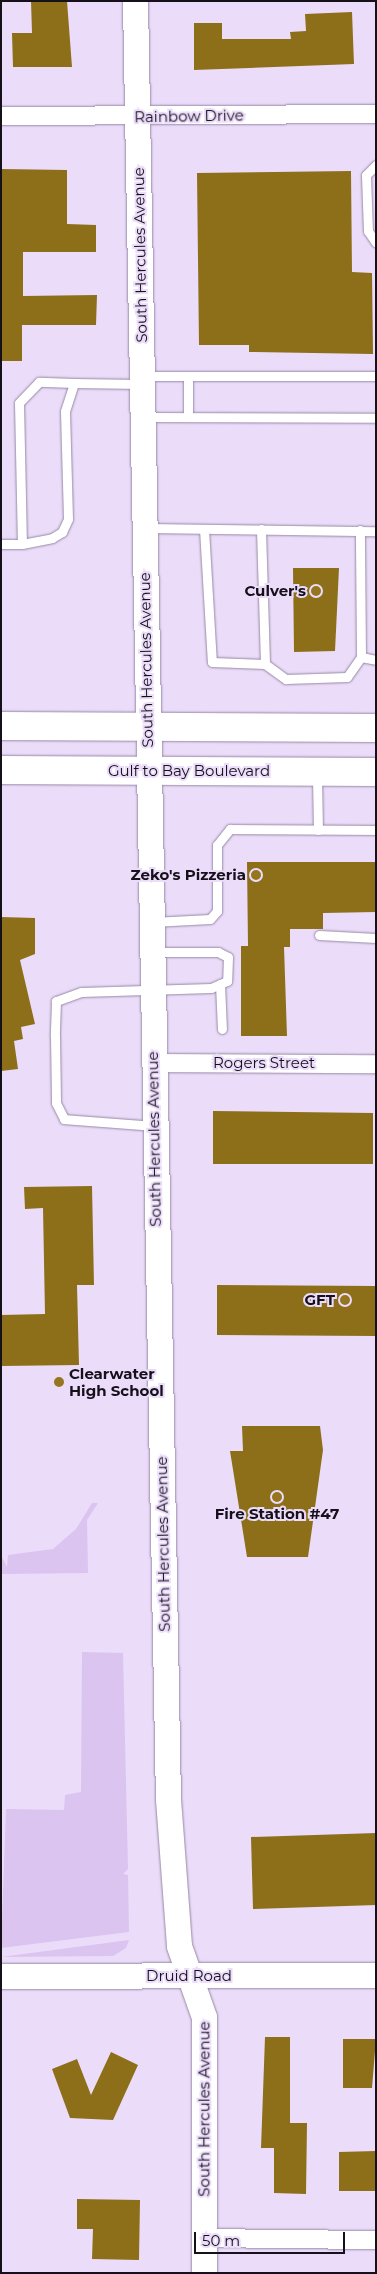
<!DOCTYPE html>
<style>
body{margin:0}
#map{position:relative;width:377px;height:2274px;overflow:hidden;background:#ebdcfa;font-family:Montserrat,sans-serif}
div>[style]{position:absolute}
.green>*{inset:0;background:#dbc4f0}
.building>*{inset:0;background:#8d6e19}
.roads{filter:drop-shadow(0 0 1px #9789a4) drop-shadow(0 0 1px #9789a4)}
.lane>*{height:9px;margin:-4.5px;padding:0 4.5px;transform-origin:4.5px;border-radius:4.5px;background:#fff}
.street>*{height:18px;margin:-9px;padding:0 9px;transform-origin:9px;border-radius:9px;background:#fff}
.secondary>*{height:25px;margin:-12.5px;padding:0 12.5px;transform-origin:12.5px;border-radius:12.5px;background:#fff}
.primary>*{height:28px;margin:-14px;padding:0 14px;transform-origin:14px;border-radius:14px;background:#fff}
.dots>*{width:14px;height:14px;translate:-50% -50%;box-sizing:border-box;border:2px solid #ebdcfa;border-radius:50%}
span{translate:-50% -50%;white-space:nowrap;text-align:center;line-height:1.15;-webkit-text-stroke:4px #ebdcfa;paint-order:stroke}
.street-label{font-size:15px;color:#15101a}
.poi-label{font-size:15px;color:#15101a;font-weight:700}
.right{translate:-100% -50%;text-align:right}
.left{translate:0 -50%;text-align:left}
.frame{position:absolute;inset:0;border:2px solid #15101a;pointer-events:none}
.scale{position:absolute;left:194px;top:2232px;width:151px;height:22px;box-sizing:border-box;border:2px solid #15101a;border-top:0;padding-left:6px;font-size:15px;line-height:18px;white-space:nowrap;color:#15101a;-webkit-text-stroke:4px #ebdcfa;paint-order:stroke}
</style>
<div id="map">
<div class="green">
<i style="clip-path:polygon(92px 1503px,98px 1503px,87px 1520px,88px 1573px,1px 1574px,1px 1555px,7px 1567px,8px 1555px,53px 1549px,76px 1529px)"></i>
<i style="clip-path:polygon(82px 1652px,123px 1653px,128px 1869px,123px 1874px,128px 1875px,129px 1932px,1px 1948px,6px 1809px,64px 1810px,65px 1795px,81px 1792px)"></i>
<i style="clip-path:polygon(129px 1940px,126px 1948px,113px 1956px,1px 1957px)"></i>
</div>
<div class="building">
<i style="clip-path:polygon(31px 1px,67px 1px,72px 67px,13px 67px,12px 33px,32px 33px)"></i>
<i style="clip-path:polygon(352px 12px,354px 64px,194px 70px,194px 23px,222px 23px,222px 39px,291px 39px,290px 32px,306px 31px,305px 14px)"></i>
<i style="clip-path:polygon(1px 169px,67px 170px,67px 224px,96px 225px,96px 252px,23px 252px,23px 296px,97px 295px,96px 325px,22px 325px,22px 361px,1px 361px)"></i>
<i style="clip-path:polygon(351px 171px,352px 272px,372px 273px,373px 354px,249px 352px,249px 345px,199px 345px,197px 173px)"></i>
<i style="clip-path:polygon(293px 568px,339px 568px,335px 651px,294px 652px)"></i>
<i style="clip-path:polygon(247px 862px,376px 862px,376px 912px,323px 913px,323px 929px,290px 929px,290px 947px,284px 947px,287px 1036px,241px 1036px,241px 946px,248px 946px)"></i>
<i style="clip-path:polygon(1px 917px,35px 918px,35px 954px,20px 960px,35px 1024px,21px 1027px,23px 1039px,14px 1041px,18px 1069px,1px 1071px)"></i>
<i style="clip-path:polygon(213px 1111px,373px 1113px,373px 1164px,213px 1164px)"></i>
<i style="clip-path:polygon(92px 1186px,94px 1285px,77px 1285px,79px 1365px,1px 1366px,1px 1315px,45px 1314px,43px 1208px,25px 1209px,24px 1187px)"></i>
<i style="clip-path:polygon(217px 1285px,376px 1286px,376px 1336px,217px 1335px)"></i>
<i style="clip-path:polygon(242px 1426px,320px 1426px,323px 1450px,308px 1557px,247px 1557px,230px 1451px,243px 1451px)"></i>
<i style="clip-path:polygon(376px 1833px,376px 1905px,253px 1909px,251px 1837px)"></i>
<i style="clip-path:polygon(265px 2037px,290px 2037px,290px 2123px,307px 2123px,306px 2194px,274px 2193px,274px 2148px,261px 2148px)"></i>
<i style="clip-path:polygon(343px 2039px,376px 2039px,372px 2088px,343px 2088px)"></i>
<i style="clip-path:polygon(111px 2052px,138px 2065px,113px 2120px,70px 2118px,52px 2069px,77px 2059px,91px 2095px)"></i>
<i style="clip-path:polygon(376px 2151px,376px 2191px,339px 2191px,339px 2152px)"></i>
<i style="clip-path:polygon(77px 2199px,140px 2200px,139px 2260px,92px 2259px,93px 2229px,77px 2229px)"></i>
</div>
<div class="roads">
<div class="lane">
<i style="left:376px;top:165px;width:14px;rotate:135deg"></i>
<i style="left:366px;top:175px;width:56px;rotate:88deg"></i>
<i style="left:368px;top:231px;width:14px;rotate:56deg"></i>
<i style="left:144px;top:376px;width:232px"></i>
<i style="left:188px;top:376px;width:41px;rotate:90deg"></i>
<i style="left:74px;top:383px;width:67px;rotate:0.9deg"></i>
<i style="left:145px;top:417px;width:231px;rotate:0.2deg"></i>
<i style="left:147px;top:528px;width:229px;rotate:0.8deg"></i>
<i style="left:204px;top:529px;width:133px;rotate:86.6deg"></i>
<i style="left:212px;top:662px;width:53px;rotate:2.2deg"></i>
<i style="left:265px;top:664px;width:26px;rotate:36deg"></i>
<i style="left:286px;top:679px;width:61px;rotate:-1.9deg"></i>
<i style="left:347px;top:677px;width:24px;rotate:-55deg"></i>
<i style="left:361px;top:657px;width:127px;rotate:-90.5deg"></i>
<i style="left:261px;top:529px;width:135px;rotate:88.3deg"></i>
<i style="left:1px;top:544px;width:21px"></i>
<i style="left:22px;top:544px;width:31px;rotate:-11deg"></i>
<i style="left:52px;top:538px;width:12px;rotate:-31deg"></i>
<i style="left:62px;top:532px;width:14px;rotate:-65deg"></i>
<i style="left:68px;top:519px;width:108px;rotate:-91.6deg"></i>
<i style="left:65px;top:411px;width:29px;rotate:-72deg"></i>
<i style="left:74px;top:383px;width:35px;rotate:-178deg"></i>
<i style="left:39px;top:382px;width:29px;rotate:134deg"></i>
<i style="left:19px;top:403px;width:141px;rotate:88.8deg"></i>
<i style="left:361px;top:657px;width:15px;rotate:11deg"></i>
<i style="left:317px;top:775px;width:55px;rotate:89deg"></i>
<i style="left:152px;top:922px;width:58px;rotate:-3deg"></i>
<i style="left:210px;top:919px;width:11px;rotate:-49deg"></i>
<i style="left:217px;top:911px;width:66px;rotate:-90deg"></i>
<i style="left:217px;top:845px;width:21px;rotate:-51deg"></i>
<i style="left:230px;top:829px;width:146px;rotate:0.4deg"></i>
<i style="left:319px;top:935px;width:57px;rotate:3deg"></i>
<i style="left:153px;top:952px;width:65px"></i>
<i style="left:218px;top:952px;width:11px;rotate:27deg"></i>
<i style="left:228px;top:957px;width:24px;rotate:92deg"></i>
<i style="left:227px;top:981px;width:17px;rotate:156deg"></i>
<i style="left:211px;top:988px;width:130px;rotate:178.2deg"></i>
<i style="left:81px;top:992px;width:27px;rotate:160deg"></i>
<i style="left:56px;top:1001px;width:35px;rotate:92deg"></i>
<i style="left:55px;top:1036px;width:67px;rotate:89.1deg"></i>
<i style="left:56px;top:1103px;width:18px;rotate:63deg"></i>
<i style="left:64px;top:1119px;width:90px;rotate:4.4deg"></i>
<i style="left:220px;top:984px;width:45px;rotate:87.5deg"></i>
</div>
<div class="street">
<i style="left:1px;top:116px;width:375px;rotate:-0.3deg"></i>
<i style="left:153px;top:1063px;width:223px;rotate:0.3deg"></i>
<i style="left:204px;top:2238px;width:172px;rotate:0.7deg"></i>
</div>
<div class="secondary">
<i style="left:135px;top:1px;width:1798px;rotate:88.95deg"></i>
<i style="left:168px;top:1799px;width:147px;rotate:85.7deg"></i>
<i style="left:179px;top:1946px;width:75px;rotate:70.6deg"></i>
<i style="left:204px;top:2017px;width:256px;rotate:90deg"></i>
<i style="left:1px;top:1976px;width:375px;rotate:-0.2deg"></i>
</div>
<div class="primary">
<i style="left:1px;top:726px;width:375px;rotate:0.3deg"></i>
<i style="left:1px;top:770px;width:375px;rotate:0.3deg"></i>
</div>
</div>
<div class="dots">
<i style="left:316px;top:591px;background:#95751e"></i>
<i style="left:256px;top:875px;background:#95751e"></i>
<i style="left:345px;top:1300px;background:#95751e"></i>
<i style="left:59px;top:1382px;background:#95751e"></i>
<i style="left:277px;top:1497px;background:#95751e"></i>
</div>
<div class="street-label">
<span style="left:189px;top:116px;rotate:-1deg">Rainbow Drive</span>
<span style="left:140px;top:255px;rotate:-91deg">South Hercules Avenue</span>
<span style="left:146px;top:660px;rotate:-91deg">South Hercules Avenue</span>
<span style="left:189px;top:771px">Gulf to Bay Boulevard</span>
<span style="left:264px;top:1063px">Rogers Street</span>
<span style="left:154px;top:1139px;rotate:-91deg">South Hercules Avenue</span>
<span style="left:163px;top:1544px;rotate:-91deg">South Hercules Avenue</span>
<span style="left:189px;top:1976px">Druid Road</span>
<span style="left:204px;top:2109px;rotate:-90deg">South Hercules Avenue</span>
</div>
<div class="poi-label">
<span class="right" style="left:306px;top:591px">Culver's</span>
<span class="right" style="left:246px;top:875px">Zeko's Pizzeria</span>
<span class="right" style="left:335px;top:1300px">GFT</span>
<span class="left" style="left:69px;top:1382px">Clearwater<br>High School</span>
<span style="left:277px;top:1514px">Fire Station #47</span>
</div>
<div class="frame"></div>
<div class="scale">50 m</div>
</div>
